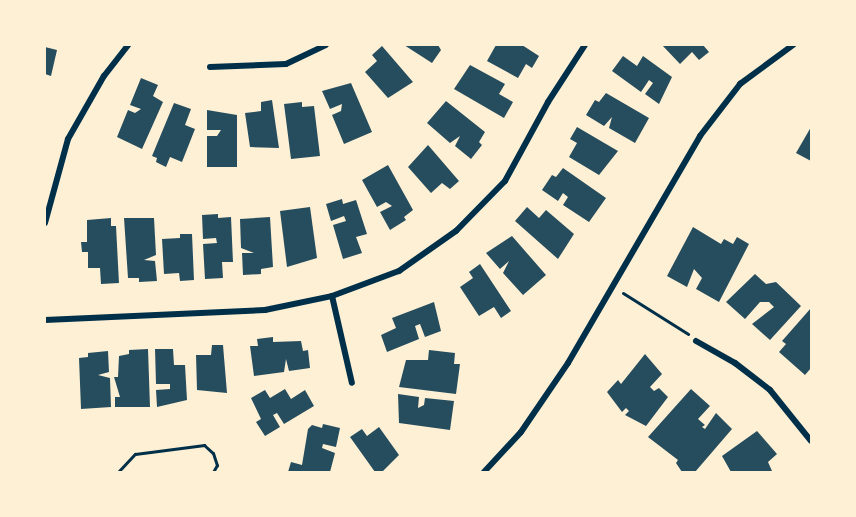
<!DOCTYPE html>
<style>
body{margin:0}
#map{position:relative;width:856px;height:517px;overflow:hidden;background:#fdf0d5;font-family:"Nunito Sans",sans-serif}
div>[style]{position:absolute}
.building>*{inset:0;background:#264d5e}
.path>*{height:3px;margin:-1.5px;padding:0 1.5px;transform-origin:1.5px;border-radius:1.5px;background:#003049}
.minor>*{height:6px;margin:-3px;padding:0 3px;transform-origin:3px;border-radius:3px;background:#003049}
span{translate:-50% -50%;white-space:nowrap;text-align:center;line-height:1.15;-webkit-text-stroke:4.5px #fdf0d5;paint-order:stroke}
.frame{position:absolute;inset:0;border:46px solid #fdf0d5;pointer-events:none}
</style>
<div id="map">
<div class="building">
<i style="clip-path:polygon(404px 45px,438px 45px,441px 50px,432px 63px)"></i>
<i style="clip-path:polygon(496px 45px,522px 45px,539px 56px,532px 68px,526px 64px,518px 78px,487px 61px)"></i>
<i style="clip-path:polygon(662px 45px,703px 45px,709px 52px,699px 60px,692px 52px,680px 64px)"></i>
<i style="clip-path:polygon(382px 46px,413px 82px,388px 98px,365px 72px,377px 61px,372px 55px)"></i>
<i style="clip-path:polygon(45px 47px,57px 50px,51px 76px,45px 74px)"></i>
<i style="clip-path:polygon(623px 56px,637px 66px,643px 56px,672px 77px,659px 104px,645px 94px,653px 83px,649px 80px,641px 92px,612px 71px)"></i>
<i style="clip-path:polygon(470px 65px,505px 84px,499px 94px,513px 102px,504px 118px,454px 89px)"></i>
<i style="clip-path:polygon(141px 78px,158px 85px,153px 96px,163px 102px,142px 149px,117px 137px,128px 110px,135px 113px,141px 109px,130px 105px)"></i>
<i style="clip-path:polygon(351px 83px,372px 132px,344px 144px,332px 115px,341px 111px,342px 104px,330px 109px,322px 91px)"></i>
<i style="clip-path:polygon(606px 93px,649px 118px,635px 143px,609px 128px,612px 117px,604px 126px,586px 115px,595px 100px,599px 102px)"></i>
<i style="clip-path:polygon(272px 100px,279px 148px,250px 147px,245px 113px,261px 111px,261px 102px)"></i>
<i style="clip-path:polygon(446px 101px,485px 132px,479px 142px,482px 145px,471px 159px,455px 146px,460px 136px,450px 143px,427px 123px)"></i>
<i style="clip-path:polygon(302px 102px,302px 107px,314px 106px,320px 156px,291px 159px,284px 104px)"></i>
<i style="clip-path:polygon(174px 103px,191px 109px,185px 125px,195px 129px,182px 162px,170px 157px,166px 167px,156px 162px,157px 158px,152px 156px)"></i>
<i style="clip-path:polygon(207px 110px,237px 115px,237px 167px,207px 167px,207px 136px,217px 136px,221px 130px,207px 130px)"></i>
<i style="clip-path:polygon(577px 127px,618px 151px,599px 175px,569px 157px,577px 143px,570px 139px)"></i>
<i style="clip-path:polygon(811px 127px,811px 161px,796px 153px)"></i>
<i style="clip-path:polygon(428px 145px,459px 181px,450px 189px,442px 183px,431px 193px,408px 167px)"></i>
<i style="clip-path:polygon(388px 165px,413px 210px,404px 217px,406px 220px,390px 230px,380px 212px,392px 206px,386px 202px,377px 207px,362px 180px)"></i>
<i style="clip-path:polygon(563px 168px,606px 198px,589px 222px,563px 205px,568px 197px,563px 193px,558px 201px,542px 190px,552px 175px,556px 177px)"></i>
<i style="clip-path:polygon(342px 199px,343px 204px,356px 200px,367px 234px,356px 237px,362px 253px,343px 259px,333px 225px,346px 221px,344px 216px,331px 221px,326px 204px)"></i>
<i style="clip-path:polygon(310px 207px,317px 258px,287px 267px,280px 211px)"></i>
<i style="clip-path:polygon(527px 207px,539px 218px,546px 210px,574px 234px,558px 259px,515px 221px)"></i>
<i style="clip-path:polygon(218px 214px,218px 218px,231px 217px,233px 262px,222px 262px,223px 278px,205px 279px,203px 244px,217px 243px,216px 238px,203px 239px,202px 215px)"></i>
<i style="clip-path:polygon(270px 217px,273px 267px,261px 269px,261px 274px,243px 275px,242px 253px,254px 253px,241px 248px,240px 219px)"></i>
<i style="clip-path:polygon(111px 218px,111px 226px,116px 226px,119px 283px,101px 284px,100px 268px,88px 268px,88px 252px,82px 252px,81px 242px,87px 242px,87px 220px)"></i>
<i style="clip-path:polygon(124px 218px,154px 218px,156px 255px,144px 260px,155px 261px,157px 281px,139px 282px,139px 278px,128px 278px)"></i>
<i style="clip-path:polygon(693px 227px,721px 244px,724px 239px,733px 244px,737px 237px,749px 244px,719px 302px,696px 289px,702px 278px,694px 269px,687px 287px,667px 276px)"></i>
<i style="clip-path:polygon(180px 234px,192px 234px,194px 280px,180px 281px,179px 273px,164px 274px,162px 239px,180px 238px)"></i>
<i style="clip-path:polygon(512px 236px,546px 275px,523px 295px,503px 273px,509px 261px,500px 269px,486px 253px)"></i>
<i style="clip-path:polygon(480px 264px,511px 311px,501px 318px,494px 307px,479px 316px,460px 287px,473px 278px,469px 272px)"></i>
<i style="clip-path:polygon(755px 274px,766px 284px,776px 282px,801px 306px,770px 340px,752px 324px,774px 307px,769px 302px,760px 302px,745px 319px,726px 302px)"></i>
<i style="clip-path:polygon(434px 302px,441px 331px,425px 337px,420px 324px,415px 326px,419px 339px,387px 352px,381px 335px,396px 328px,392px 318px)"></i>
<i style="clip-path:polygon(811px 308px,811px 368px,805px 375px,779px 352px,786px 344px,782px 341px)"></i>
<i style="clip-path:polygon(273px 337px,273px 342px,301px 341px,303px 351px,308px 350px,310px 368px,289px 371px,286px 359px,284px 372px,254px 376px,250px 346px,258px 346px,257px 339px)"></i>
<i style="clip-path:polygon(212px 345px,223px 345px,227px 393px,197px 390px,196px 355px,211px 355px)"></i>
<i style="clip-path:polygon(148px 349px,150px 407px,115px 407px,115px 397px,120px 397px,114px 377px,118px 377px,119px 356px,129px 354px,129px 350px)"></i>
<i style="clip-path:polygon(155px 349px,173px 349px,174px 365px,185px 365px,187px 400px,157px 407px,156px 390px,170px 389px,170px 384px,156px 384px)"></i>
<i style="clip-path:polygon(429px 350px,455px 353px,454px 364px,460px 364px,456px 394px,399px 387px,406px 360px,428px 360px)"></i>
<i style="clip-path:polygon(108px 351px,109px 372px,98px 375px,110px 378px,111px 407px,81px 409px,79px 358px,88px 357px,88px 353px)"></i>
<i style="clip-path:polygon(645px 354px,662px 374px,650px 387px,654px 391px,659px 388px,668px 397px,646px 426px,625px 415px,629px 411px,626px 408px,622px 412px,607px 392px,618px 380px,621px 384px)"></i>
<i style="clip-path:polygon(285px 389px,291px 399px,305px 390px,314px 406px,284px 424px,277px 413px,273px 415px,280px 427px,265px 436px,256px 422px,261px 419px,251px 398px,265px 390px,270px 398px)"></i>
<i style="clip-path:polygon(691px 389px,710px 406px,698px 419px,705px 425px,702px 427px,705px 429px,716px 413px,732px 429px,695px 472px,682px 472px,676px 463px,678px 460px,648px 437px)"></i>
<i style="clip-path:polygon(398px 394px,419px 397px,418px 408px,424px 405px,425px 398px,454px 401px,450px 430px,399px 423px)"></i>
<i style="clip-path:polygon(323px 424px,340px 428px,336px 447px,323px 444px,322px 448px,335px 453px,330px 472px,288px 472px,291px 462px,302px 465px,308px 429px,312px 425px,322px 428px)"></i>
<i style="clip-path:polygon(379px 427px,399px 455px,382px 472px,375px 472px,350px 437px,362px 429px,367px 436px)"></i>
<i style="clip-path:polygon(757px 431px,777px 454px,768px 462px,772px 471px,731px 472px,722px 456px)"></i>
</div>
<div class="path">
<i style="left:623px;top:293px;width:77px;rotate:32.2deg"></i>
<i style="left:118px;top:472px;width:25px;rotate:-47deg"></i>
<i style="left:135px;top:454px;width:70px;rotate:-7.4deg"></i>
<i style="left:204px;top:445px;width:12px;rotate:42deg"></i>
<i style="left:213px;top:453px;width:13px;rotate:72deg"></i>
<i style="left:217px;top:465px;width:8px;rotate:120deg"></i>
</div>
<div class="minor">
<i style="left:210px;top:67px;width:76px;rotate:-2.3deg"></i>
<i style="left:286px;top:64px;width:44px;rotate:-25.4deg"></i>
<i style="left:45px;top:223px;width:87px;rotate:-74.7deg"></i>
<i style="left:68px;top:139px;width:73px;rotate:-60.3deg"></i>
<i style="left:104px;top:76px;width:39px;rotate:-52deg"></i>
<i style="left:332px;top:296px;width:89px;rotate:77.1deg"></i>
<i style="left:45px;top:320px;width:220px;rotate:-2.6deg"></i>
<i style="left:265px;top:310px;width:68px;rotate:-11.8deg"></i>
<i style="left:332px;top:296px;width:72px;rotate:-20.5deg"></i>
<i style="left:399px;top:271px;width:70px;rotate:-35.1deg"></i>
<i style="left:456px;top:231px;width:70px;rotate:-45.6deg"></i>
<i style="left:505px;top:181px;width:90px;rotate:-61.4deg"></i>
<i style="left:548px;top:102px;width:68px;rotate:-57deg"></i>
<i style="left:696px;top:341px;width:45px;rotate:29.4deg"></i>
<i style="left:735px;top:363px;width:44px;rotate:37.6deg"></i>
<i style="left:770px;top:390px;width:65px;rotate:51.2deg"></i>
<i style="left:484px;top:472px;width:54px;rotate:-47.2deg"></i>
<i style="left:521px;top:432px;width:83px;rotate:-55.7deg"></i>
<i style="left:568px;top:363px;width:263px;rotate:-59.8deg"></i>
<i style="left:700px;top:136px;width:66px;rotate:-52.4deg"></i>
<i style="left:740px;top:84px;width:66px;rotate:-36.3deg"></i>
</div>
<div class="frame"></div>
</div>
